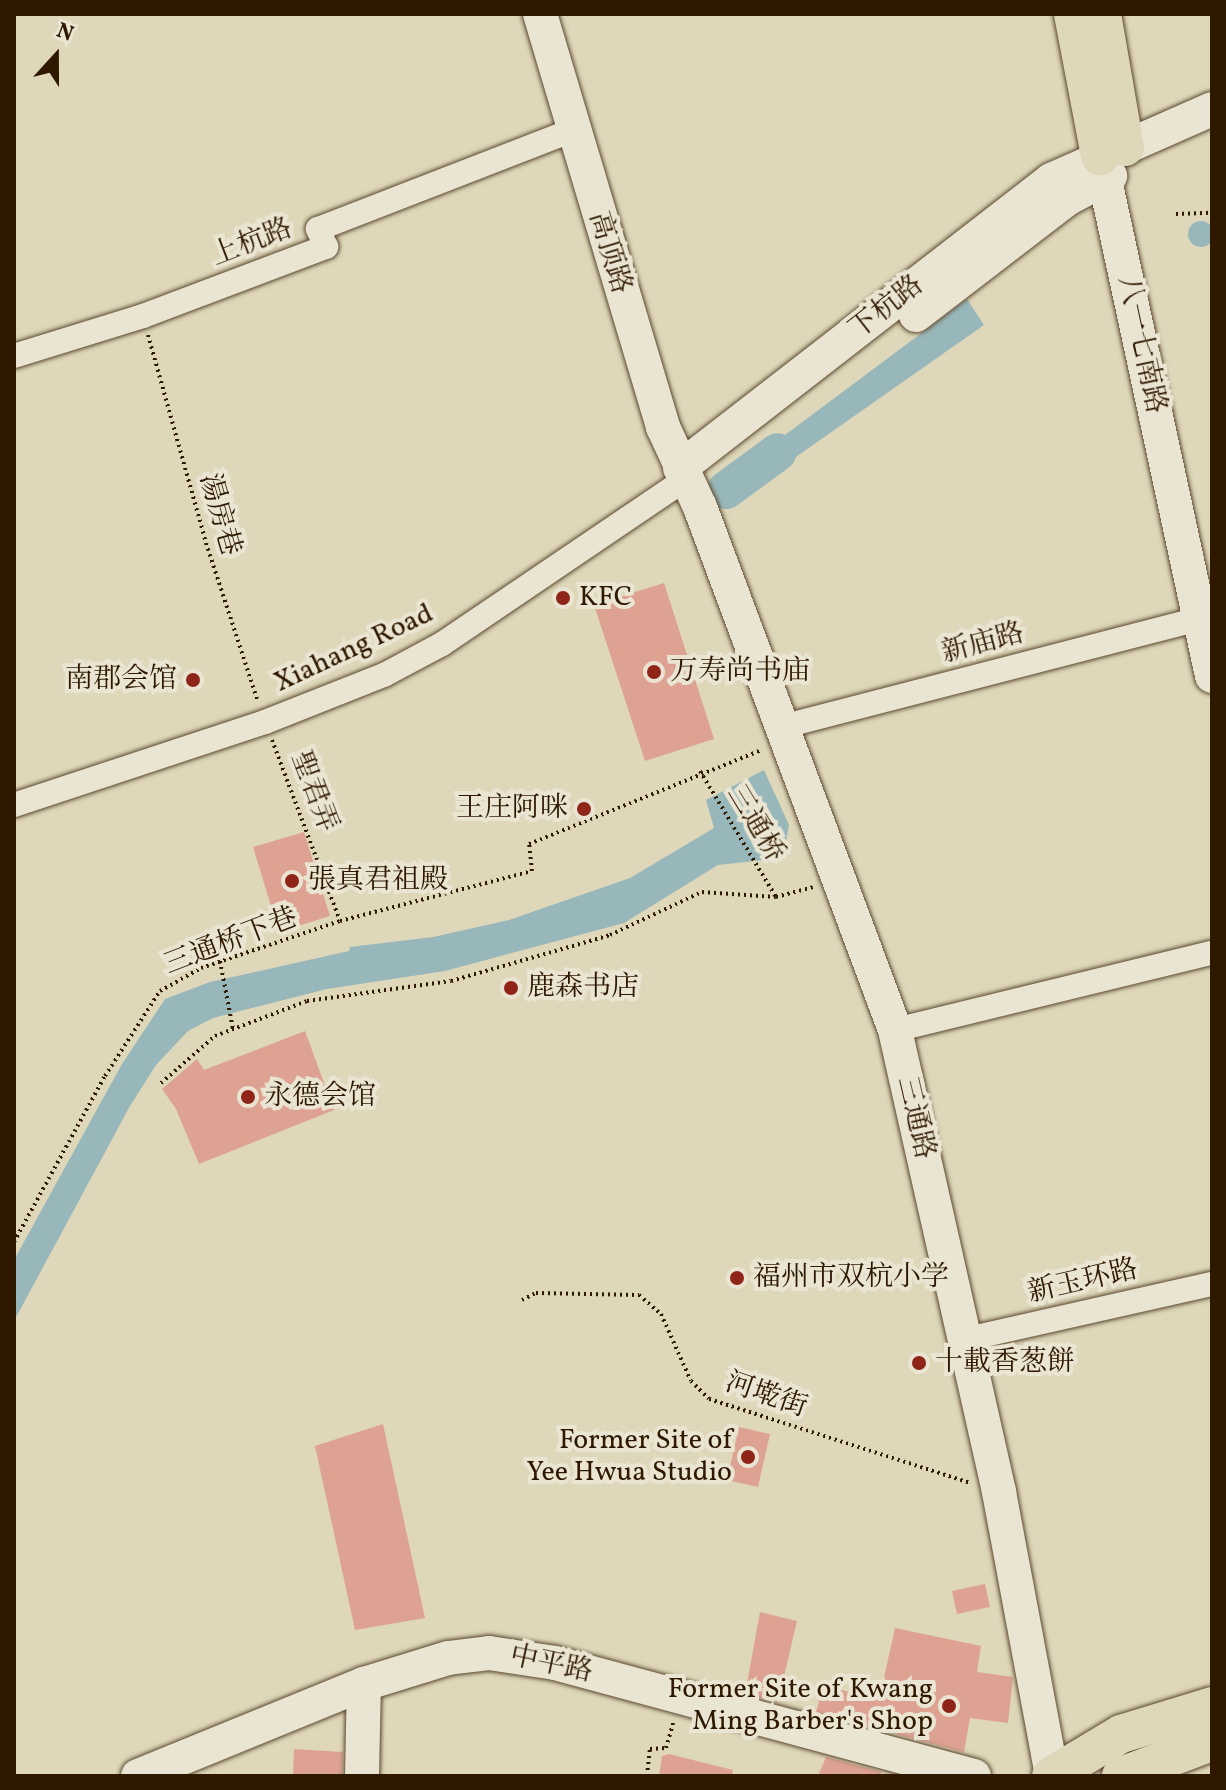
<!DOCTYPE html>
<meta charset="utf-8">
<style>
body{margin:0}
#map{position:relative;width:1226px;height:1790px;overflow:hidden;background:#dfd7ba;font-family:Vollkorn,"Noto Serif SC",serif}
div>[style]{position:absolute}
.water>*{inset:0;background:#98b7ba}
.round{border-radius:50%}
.river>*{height:38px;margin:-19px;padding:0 19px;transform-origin:19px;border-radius:19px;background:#98b7ba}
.building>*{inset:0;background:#dea293}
.path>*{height:4px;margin-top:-2px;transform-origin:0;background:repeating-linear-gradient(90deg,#2f1800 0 2px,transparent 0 6px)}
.roads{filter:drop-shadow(0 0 2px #5b482e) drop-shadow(0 0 2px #5b482e)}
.street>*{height:24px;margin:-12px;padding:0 12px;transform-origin:12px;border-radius:12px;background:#eae5d2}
.secondary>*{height:34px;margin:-17px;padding:0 17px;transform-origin:17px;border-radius:17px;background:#eae5d2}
.primary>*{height:38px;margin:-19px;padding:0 19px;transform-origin:19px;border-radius:19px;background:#dfd7ba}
.dots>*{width:22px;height:22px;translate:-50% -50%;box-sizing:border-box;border:4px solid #eae5d2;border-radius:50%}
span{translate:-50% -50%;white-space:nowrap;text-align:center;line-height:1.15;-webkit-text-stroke:8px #eae5d2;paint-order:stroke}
.street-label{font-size:28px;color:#2f1800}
.poi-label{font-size:28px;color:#2f1800}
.left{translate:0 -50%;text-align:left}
.right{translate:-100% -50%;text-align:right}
.frame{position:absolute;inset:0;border:16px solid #2f1800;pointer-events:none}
.north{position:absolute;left:16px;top:16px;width:80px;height:80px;-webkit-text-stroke:6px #eae5d2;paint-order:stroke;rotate:21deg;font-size:22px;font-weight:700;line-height:32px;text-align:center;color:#2f1800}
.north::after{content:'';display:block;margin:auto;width:28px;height:36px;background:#2f1800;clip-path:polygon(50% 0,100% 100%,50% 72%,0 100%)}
</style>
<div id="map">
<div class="water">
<i class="round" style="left:1188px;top:221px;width:26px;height:26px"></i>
<i style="clip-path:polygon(967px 299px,984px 325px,746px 492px,733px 474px)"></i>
<i style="clip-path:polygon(764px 770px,789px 825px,783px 858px,718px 865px,624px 923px,445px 971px,327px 989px,213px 1018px,188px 1031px,156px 1065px,130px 1106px,14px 1321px,14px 1260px,122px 1064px,165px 999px,210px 982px,349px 951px,350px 947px,433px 937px,509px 920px,630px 878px,714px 828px,706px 800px)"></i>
</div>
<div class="river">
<i style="left:726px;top:490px;width:64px;rotate:-36.2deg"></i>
</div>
<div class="building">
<i style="clip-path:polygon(664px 583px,714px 739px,645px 761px,594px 605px)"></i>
<i style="clip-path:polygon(304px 832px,330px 916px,279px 932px,253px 847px)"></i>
<i style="clip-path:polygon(305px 1031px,334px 1110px,199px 1164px,176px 1109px,162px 1089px,197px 1059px,204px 1070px)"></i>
<i style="clip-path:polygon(383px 1424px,425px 1618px,355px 1630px,315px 1446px)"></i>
<i style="clip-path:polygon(739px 1427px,770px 1434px,758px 1487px,727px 1480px)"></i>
<i style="clip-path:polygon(985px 1584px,990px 1607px,957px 1614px,952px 1591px)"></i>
<i style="clip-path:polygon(760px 1612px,797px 1621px,778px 1702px,745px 1694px)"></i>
<i style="clip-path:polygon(895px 1628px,981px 1646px,977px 1672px,1013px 1677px,1008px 1723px,970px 1718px,964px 1752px,816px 1713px,823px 1685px,879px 1700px)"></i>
<i style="clip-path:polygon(294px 1749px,343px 1752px,342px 1776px,293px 1776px)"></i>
<i style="clip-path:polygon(669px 1754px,733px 1770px,732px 1776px,659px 1776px,662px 1756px)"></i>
<i style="clip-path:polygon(826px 1757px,881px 1772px,880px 1776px,818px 1776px)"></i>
</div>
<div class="path">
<i style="left:1176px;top:214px;width:36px;rotate:-2deg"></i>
<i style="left:148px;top:335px;width:216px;rotate:74.4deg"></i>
<i style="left:206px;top:543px;width:167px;rotate:71.9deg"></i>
<i style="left:272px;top:740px;width:193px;rotate:69.4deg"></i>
<i style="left:700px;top:771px;width:147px;rotate:58.9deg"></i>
<i style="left:220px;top:961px;width:69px;rotate:79.2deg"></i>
<i style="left:161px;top:1083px;width:72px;rotate:-41deg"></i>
<i style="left:215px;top:1036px;width:98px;rotate:-20.8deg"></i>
<i style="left:307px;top:1001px;width:145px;rotate:-7.9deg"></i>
<i style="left:451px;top:981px;width:166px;rotate:-16.1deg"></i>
<i style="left:610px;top:935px;width:102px;rotate:-25.1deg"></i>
<i style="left:702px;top:892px;width:74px;rotate:3.9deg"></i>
<i style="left:776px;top:897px;width:38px;rotate:-15deg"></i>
<i style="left:14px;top:1242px;width:189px;rotate:-61.3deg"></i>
<i style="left:105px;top:1076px;width:101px;rotate:-57.1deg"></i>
<i style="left:160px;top:991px;width:47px;rotate:-29.3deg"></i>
<i style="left:201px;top:968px;width:147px;rotate:-18.7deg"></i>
<i style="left:340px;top:921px;width:198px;rotate:-14.6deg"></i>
<i style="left:532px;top:871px;width:27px;rotate:-96deg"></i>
<i style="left:529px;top:844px;width:251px;rotate:-22deg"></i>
<i style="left:522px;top:1300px;width:16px;rotate:-27deg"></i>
<i style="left:536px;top:1293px;width:103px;rotate:1.1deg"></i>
<i style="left:639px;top:1295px;width:29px;rotate:41deg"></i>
<i style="left:661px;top:1314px;width:73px;rotate:65.9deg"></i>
<i style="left:691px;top:1381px;width:25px;rotate:45deg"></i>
<i style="left:709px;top:1399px;width:275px;rotate:17.8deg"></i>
<i style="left:647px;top:1776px;width:27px;rotate:-84deg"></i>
<i style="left:650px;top:1749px;width:16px;rotate:-4deg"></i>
<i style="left:666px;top:1748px;width:26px;rotate:-74deg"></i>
</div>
<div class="roads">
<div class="street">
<i style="left:14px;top:356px;width:135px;rotate:-17.2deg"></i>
<i style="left:143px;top:316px;width:196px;rotate:-20.7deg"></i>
<i style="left:326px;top:247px;width:20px;rotate:-114deg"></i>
<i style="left:318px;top:229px;width:271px;rotate:-21.2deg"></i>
<i style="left:781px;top:727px;width:433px;rotate:-14.5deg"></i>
<i style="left:14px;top:805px;width:264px;rotate:-18.3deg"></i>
<i style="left:265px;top:722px;width:128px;rotate:-21.6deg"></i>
<i style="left:384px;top:675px;width:66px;rotate:-28.1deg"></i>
<i style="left:442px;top:644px;width:295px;rotate:-34.1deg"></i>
<i style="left:895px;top:1030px;width:326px;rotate:-13.7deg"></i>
<i style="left:967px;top:1339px;width:251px;rotate:-12.7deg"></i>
</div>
<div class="secondary">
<i style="left:540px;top:14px;width:431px;rotate:73.4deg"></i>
<i style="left:663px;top:427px;width:88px;rotate:65.2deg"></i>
<i style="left:700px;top:507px;width:558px;rotate:69.55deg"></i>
<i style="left:895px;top:1030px;width:474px;rotate:77.3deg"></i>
<i style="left:999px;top:1492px;width:288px;rotate:79.4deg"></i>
<i style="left:1100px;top:157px;width:531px;rotate:77.82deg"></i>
<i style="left:916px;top:315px;width:190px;rotate:-37.5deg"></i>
<i style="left:1067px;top:199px;width:49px;rotate:-28.1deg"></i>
<i style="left:680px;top:468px;width:470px;rotate:-37.8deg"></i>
<i style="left:1051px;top:180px;width:176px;rotate:-23.8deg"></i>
<i style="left:138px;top:1776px;width:244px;rotate:-22.2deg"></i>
<i style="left:364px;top:1684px;width:88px;rotate:-17.2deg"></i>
<i style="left:448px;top:1658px;width:41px;rotate:-7deg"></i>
<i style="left:489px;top:1653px;width:67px;rotate:8.6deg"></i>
<i style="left:555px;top:1663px;width:434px;rotate:15.1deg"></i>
<i style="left:362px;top:1776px;width:92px;rotate:-88.8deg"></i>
</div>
<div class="primary">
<i style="left:1073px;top:14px;width:145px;rotate:79.2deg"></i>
<i style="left:1102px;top:14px;width:135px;rotate:80.2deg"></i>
<i style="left:1051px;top:1776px;width:82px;rotate:-31deg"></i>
<i style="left:1121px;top:1734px;width:95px;rotate:-17.1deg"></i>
<i style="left:1121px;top:1776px;width:97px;rotate:-20.5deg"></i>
</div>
</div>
<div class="dots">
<i style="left:563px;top:598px;background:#8f2418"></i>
<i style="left:654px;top:672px;background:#8f2418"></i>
<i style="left:193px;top:680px;background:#8f2418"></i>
<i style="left:584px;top:809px;background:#8f2418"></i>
<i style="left:292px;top:881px;background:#8f2418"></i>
<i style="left:511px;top:988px;background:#8f2418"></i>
<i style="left:248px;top:1097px;background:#8f2418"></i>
<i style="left:737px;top:1278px;background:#8f2418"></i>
<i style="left:919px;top:1363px;background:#8f2418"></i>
<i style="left:748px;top:1457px;background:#8f2418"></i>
<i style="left:949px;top:1706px;background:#8f2418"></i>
</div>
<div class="street-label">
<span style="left:252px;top:243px;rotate:-21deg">上杭路</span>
<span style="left:609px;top:253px;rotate:73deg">高顶路</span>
<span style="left:887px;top:308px;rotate:-38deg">下杭路</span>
<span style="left:1141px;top:345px;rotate:78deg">八一七南路</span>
<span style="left:219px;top:515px;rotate:74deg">湯房巷</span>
<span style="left:983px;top:644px;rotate:-15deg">新庙路</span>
<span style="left:354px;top:649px;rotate:-25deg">Xiahang Road</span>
<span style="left:313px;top:792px;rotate:69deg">聖君弄</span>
<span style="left:755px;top:824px;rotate:59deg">三通桥</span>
<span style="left:231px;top:942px;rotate:-21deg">三通桥下巷</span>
<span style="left:915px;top:1118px;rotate:77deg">三通路</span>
<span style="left:1083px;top:1282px;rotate:-13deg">新玉环路</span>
<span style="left:766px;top:1396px;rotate:19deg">河墘街</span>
<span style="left:551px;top:1665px;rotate:12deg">中平路</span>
</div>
<div class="poi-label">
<span class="left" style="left:579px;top:598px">KFC</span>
<span class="left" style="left:670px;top:672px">万寿尚书庙</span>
<span class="right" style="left:177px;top:680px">南郡会馆</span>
<span class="right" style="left:568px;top:809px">王庄阿咪</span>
<span class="left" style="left:308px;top:881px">張真君祖殿</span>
<span class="left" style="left:527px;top:988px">鹿森书店</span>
<span class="left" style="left:264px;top:1097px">永德会馆</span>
<span class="left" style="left:753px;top:1278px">福州市双杭小学</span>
<span class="left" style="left:935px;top:1363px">十載香葱餅</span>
<span class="right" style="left:732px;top:1457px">Former Site of<br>Yee Hwua Studio</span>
<span class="right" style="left:933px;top:1706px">Former Site of Kwang<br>Ming Barber's Shop</span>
</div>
<div class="frame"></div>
<div class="north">N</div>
</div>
